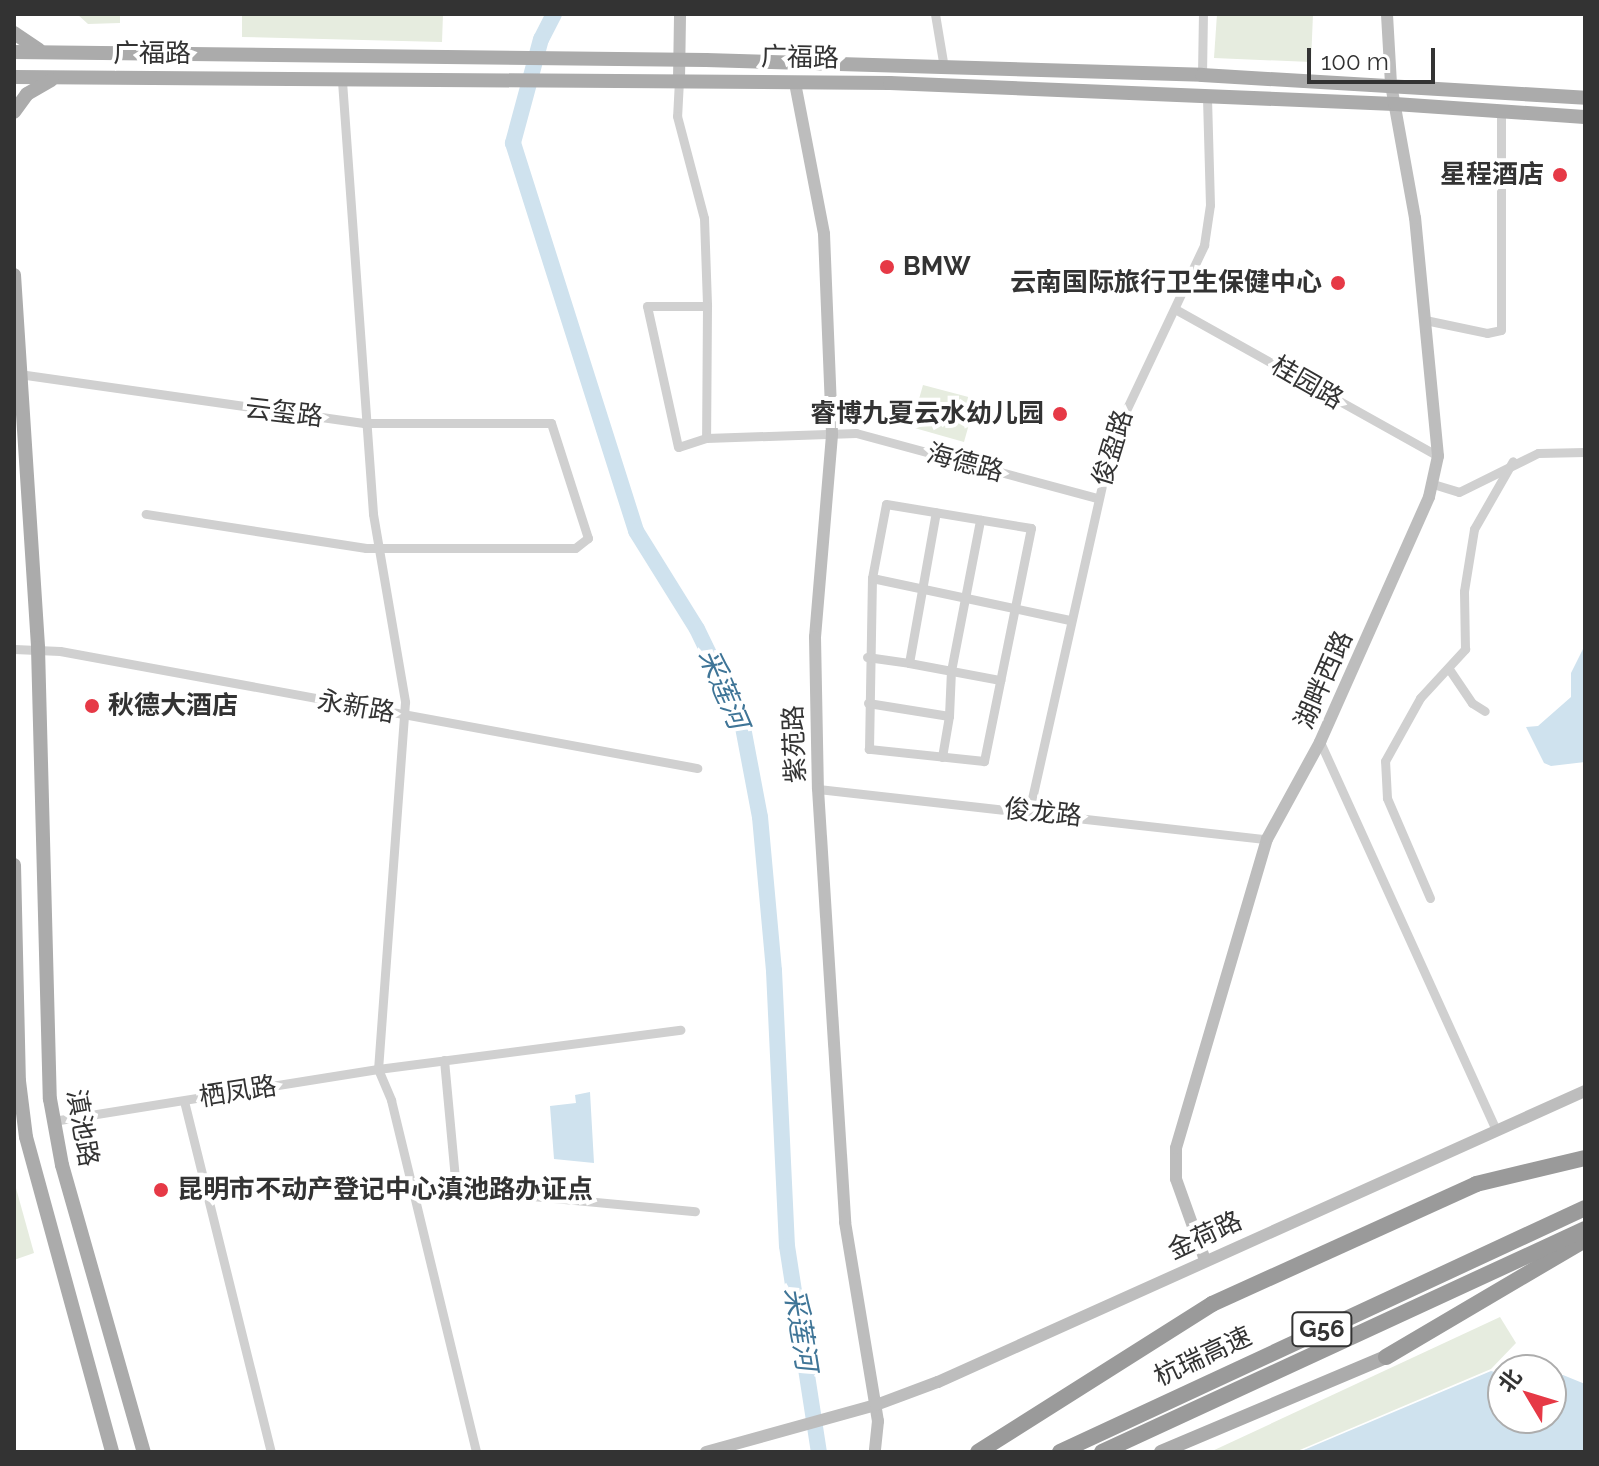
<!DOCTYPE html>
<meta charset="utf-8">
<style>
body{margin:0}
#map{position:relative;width:1599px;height:1466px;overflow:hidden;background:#fff;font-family:Raleway,"Noto Sans SC",sans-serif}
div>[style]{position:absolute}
.green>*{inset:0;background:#e6ecdf}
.water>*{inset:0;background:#cfe2ee}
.river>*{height:16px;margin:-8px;padding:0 8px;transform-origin:8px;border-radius:8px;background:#cfe2ee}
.street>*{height:9px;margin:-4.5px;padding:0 4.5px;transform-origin:4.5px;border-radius:4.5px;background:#d0d0d0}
.secondary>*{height:12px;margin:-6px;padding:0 6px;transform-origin:6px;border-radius:6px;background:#bdbdbd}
.primary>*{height:14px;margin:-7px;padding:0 7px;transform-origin:7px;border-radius:7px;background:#ababab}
.highway>*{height:16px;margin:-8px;padding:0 8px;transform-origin:8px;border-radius:8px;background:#9a9a9a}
.dots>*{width:22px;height:22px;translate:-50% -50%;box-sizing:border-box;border:4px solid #fff;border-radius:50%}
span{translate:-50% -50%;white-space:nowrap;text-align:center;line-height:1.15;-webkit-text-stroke:8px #fff;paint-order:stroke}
.shield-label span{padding:2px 6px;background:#fff;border:2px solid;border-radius:6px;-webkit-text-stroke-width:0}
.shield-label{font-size:24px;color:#333;font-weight:700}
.street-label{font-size:26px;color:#333}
.poi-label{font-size:26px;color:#333;font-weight:700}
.right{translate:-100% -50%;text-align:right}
.left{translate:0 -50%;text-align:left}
.water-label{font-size:28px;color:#3f7597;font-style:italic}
.frame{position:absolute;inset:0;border:16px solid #333;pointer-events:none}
.north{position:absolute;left:1487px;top:1354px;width:80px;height:80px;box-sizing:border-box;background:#fff;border:2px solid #adadad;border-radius:50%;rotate:308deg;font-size:22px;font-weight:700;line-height:32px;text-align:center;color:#333}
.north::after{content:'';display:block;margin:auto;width:28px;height:36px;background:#e63946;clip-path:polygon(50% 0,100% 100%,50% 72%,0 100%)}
.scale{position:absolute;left:1307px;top:48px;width:128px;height:36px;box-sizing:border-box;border:4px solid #333;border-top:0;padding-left:10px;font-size:24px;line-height:28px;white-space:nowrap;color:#333;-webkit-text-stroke:6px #fff;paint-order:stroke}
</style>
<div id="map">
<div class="green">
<i style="clip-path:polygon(77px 14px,120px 14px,120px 23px,88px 24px)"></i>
<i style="clip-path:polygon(242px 14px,443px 14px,442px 42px,242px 37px)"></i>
<i style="clip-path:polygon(1217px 14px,1313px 14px,1311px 62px,1214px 58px)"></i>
<i style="clip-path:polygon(923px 385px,976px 399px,964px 442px,911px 427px)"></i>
<i style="clip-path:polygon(14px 1181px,34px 1253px,14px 1260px)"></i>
<i style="clip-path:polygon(1500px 1317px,1516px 1343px,1491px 1369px,1295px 1452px,1210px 1452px)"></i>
</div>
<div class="water">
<i style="clip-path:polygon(1585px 645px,1585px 762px,1551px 766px,1544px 763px,1526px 727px,1538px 726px,1571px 697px,1571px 673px)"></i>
<i style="clip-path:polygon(590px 1092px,594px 1163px,554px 1159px,550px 1106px,576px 1103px,575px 1095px)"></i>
<i style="clip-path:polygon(1491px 1371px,1503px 1374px,1503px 1418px,1551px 1418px,1551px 1377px,1563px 1375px,1585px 1384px,1585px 1452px,1299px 1452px)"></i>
</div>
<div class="river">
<i style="left:554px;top:14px;width:28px;rotate:117deg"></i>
<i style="left:541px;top:39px;width:108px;rotate:105.1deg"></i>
<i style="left:513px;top:143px;width:407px;rotate:72.4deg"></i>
<i style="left:636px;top:531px;width:115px;rotate:58.1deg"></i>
<i style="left:697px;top:629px;width:103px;rotate:64.2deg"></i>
<i style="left:742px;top:722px;width:97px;rotate:79.3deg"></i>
<i style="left:760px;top:817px;width:155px;rotate:84.8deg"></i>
<i style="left:774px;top:971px;width:275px;rotate:87.3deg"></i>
<i style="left:787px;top:1246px;width:208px;rotate:81.2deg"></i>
</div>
<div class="street">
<i style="left:935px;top:14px;width:55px;rotate:80.5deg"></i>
<i style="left:1202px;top:75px;width:61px;rotate:-89.1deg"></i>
<i style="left:679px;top:80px;width:36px;rotate:93deg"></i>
<i style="left:677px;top:116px;width:106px;rotate:75.2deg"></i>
<i style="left:704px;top:218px;width:88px;rotate:88deg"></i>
<i style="left:707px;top:306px;width:132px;rotate:90.4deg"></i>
<i style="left:706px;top:438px;width:29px;rotate:162deg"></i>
<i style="left:678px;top:447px;width:144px;rotate:-102.4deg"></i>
<i style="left:647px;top:306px;width:60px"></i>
<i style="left:342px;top:81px;width:434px;rotate:85.9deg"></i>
<i style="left:373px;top:514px;width:191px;rotate:80.3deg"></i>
<i style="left:405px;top:702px;width:368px;rotate:94.2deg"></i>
<i style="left:378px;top:1069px;width:34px;rotate:67deg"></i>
<i style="left:391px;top:1100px;width:362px;rotate:76.4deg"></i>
<i style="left:1175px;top:309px;width:301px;rotate:29.2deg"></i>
<i style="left:1425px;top:320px;width:63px;rotate:11.8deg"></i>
<i style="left:1487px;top:333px;width:14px;rotate:-12deg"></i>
<i style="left:1501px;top:330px;width:217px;rotate:-90deg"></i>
<i style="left:19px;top:374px;width:348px;rotate:8.1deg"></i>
<i style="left:364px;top:423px;width:187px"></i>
<i style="left:551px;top:423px;width:121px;rotate:72.2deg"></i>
<i style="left:588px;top:538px;width:16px;rotate:142deg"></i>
<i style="left:575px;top:548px;width:209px;rotate:180deg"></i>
<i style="left:366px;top:548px;width:223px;rotate:-171.2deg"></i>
<i style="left:706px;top:438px;width:150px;rotate:-1.9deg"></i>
<i style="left:856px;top:433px;width:250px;rotate:15.1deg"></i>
<i style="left:1433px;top:484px;width:27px;rotate:17deg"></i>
<i style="left:1459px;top:492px;width:88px;rotate:-26.3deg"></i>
<i style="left:1538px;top:453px;width:47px;rotate:-1.2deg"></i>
<i style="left:886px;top:504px;width:147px;rotate:9.4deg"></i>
<i style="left:1031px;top:528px;width:238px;rotate:101.4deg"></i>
<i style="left:984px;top:761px;width:116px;rotate:-174deg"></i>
<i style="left:869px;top:749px;width:171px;rotate:-89deg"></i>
<i style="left:872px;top:578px;width:75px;rotate:-79.3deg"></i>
<i style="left:872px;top:578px;width:202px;rotate:12deg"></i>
<i style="left:14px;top:649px;width:46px;rotate:2.5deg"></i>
<i style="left:60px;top:651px;width:648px;rotate:10.41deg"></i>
<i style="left:867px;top:657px;width:42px;rotate:8.1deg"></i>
<i style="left:909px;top:663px;width:153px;rotate:-79.9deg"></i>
<i style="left:909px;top:663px;width:93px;rotate:10.6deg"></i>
<i style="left:1449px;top:669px;width:41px;rotate:55.9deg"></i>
<i style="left:1472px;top:703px;width:15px;rotate:32deg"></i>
<i style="left:868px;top:703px;width:82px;rotate:9.1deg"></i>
<i style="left:949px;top:716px;width:45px;rotate:-87.5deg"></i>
<i style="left:951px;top:671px;width:154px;rotate:-79.1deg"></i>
<i style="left:1320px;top:742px;width:426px;rotate:65.6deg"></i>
<i style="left:942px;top:757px;width:42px;rotate:-80.3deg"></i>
<i style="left:818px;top:789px;width:452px;rotate:6.4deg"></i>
<i style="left:1029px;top:812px;width:381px;rotate:-77.4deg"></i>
<i style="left:1112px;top:440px;width:216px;rotate:-64.7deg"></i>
<i style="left:1204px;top:245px;width:40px;rotate:-81.5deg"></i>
<i style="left:1210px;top:205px;width:109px;rotate:-91.6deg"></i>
<i style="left:1430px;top:898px;width:109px;rotate:-113.3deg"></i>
<i style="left:1387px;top:798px;width:37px;rotate:-93deg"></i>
<i style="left:1385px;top:761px;width:72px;rotate:-60.9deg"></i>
<i style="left:1420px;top:698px;width:67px;rotate:-47.4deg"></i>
<i style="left:1465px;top:649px;width:58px;rotate:-91deg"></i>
<i style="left:1464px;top:591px;width:63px;rotate:-80.8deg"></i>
<i style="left:1474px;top:529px;width:78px;rotate:-60.2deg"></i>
<i style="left:444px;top:1060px;width:130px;rotate:84.7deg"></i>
<i style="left:456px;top:1189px;width:240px;rotate:5.3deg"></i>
<i style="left:184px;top:1101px;width:362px;rotate:76.1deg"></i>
<i style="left:53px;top:1121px;width:329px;rotate:-9.1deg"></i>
<i style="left:378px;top:1069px;width:305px;rotate:-7.4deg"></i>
</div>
<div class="secondary">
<i style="left:679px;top:80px;width:66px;rotate:-89.1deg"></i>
<i style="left:795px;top:83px;width:154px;rotate:79.1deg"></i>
<i style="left:824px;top:234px;width:201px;rotate:87.7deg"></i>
<i style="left:832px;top:435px;width:203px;rotate:94.8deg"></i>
<i style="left:815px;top:637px;width:152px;rotate:88.9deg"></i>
<i style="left:818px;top:789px;width:434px;rotate:86.4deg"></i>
<i style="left:845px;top:1222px;width:202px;rotate:80.6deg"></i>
<i style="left:878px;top:1421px;width:31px;rotate:96deg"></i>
<i style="left:1205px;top:1260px;width:86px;rotate:-109.7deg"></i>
<i style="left:1176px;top:1179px;width:31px;rotate:-90deg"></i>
<i style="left:1176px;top:1148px;width:322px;rotate:-73.6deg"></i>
<i style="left:1267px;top:839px;width:111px;rotate:-61.3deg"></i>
<i style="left:1320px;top:742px;width:268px;rotate:-66deg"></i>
<i style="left:1429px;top:497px;width:42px;rotate:-77.6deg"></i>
<i style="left:1438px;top:456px;width:239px;rotate:-95.5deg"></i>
<i style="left:1415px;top:218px;width:136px;rotate:-100.2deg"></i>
<i style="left:1391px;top:84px;width:70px;rotate:-93.3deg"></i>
<i style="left:706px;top:1452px;width:176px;rotate:-15.5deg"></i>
<i style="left:876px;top:1405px;width:66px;rotate:-20.4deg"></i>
<i style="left:938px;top:1382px;width:709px;rotate:-24.22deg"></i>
</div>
<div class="primary">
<i style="left:14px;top:33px;width:30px;rotate:34deg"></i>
<i style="left:14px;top:52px;width:692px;rotate:0.66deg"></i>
<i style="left:706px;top:60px;width:496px;rotate:1.7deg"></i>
<i style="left:1202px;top:75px;width:384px;rotate:3.4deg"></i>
<i style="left:14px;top:77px;width:876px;rotate:0.39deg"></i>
<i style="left:890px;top:83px;width:505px;rotate:2.38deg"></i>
<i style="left:1395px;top:104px;width:190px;rotate:3.9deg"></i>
<i style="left:14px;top:112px;width:22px;rotate:-54deg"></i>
<i style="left:27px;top:94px;width:28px;rotate:-30deg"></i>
<i style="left:14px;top:275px;width:374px;rotate:86.3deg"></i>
<i style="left:38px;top:648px;width:451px;rotate:88.5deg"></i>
<i style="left:50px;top:1099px;width:67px;rotate:79.7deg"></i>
<i style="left:62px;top:1165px;width:298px;rotate:74.1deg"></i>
<i style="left:14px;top:865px;width:216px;rotate:88.7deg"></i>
<i style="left:19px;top:1081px;width:56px;rotate:82.9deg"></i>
<i style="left:26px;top:1137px;width:327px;rotate:74.7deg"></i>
<i style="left:1161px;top:1452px;width:244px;rotate:-22.9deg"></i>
</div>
<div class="highway">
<i style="left:1386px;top:1357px;width:231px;rotate:-30.5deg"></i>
<i style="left:978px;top:1452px;width:277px;rotate:-32.3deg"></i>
<i style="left:1212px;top:1304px;width:290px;rotate:-24.4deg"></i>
<i style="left:1476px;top:1184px;width:112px;rotate:-13.4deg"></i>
<i style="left:1060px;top:1452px;width:579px;rotate:-24.93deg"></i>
<i style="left:1102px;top:1452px;width:532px;rotate:-24.78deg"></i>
</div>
<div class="dots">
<i style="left:1560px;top:175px;background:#e63946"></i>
<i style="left:887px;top:267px;background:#e63946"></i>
<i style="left:1338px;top:283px;background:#e63946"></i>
<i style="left:1060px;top:414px;background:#e63946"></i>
<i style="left:92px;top:706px;background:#e63946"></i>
<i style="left:161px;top:1190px;background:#e63946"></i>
</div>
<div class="shield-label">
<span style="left:1322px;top:1329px">G56</span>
</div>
<div class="street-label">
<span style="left:152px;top:54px">广福路</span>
<span style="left:800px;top:58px;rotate:1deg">广福路</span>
<span style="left:1307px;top:383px;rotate:30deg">桂园路</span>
<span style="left:284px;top:413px;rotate:7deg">云玺路</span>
<span style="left:1113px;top:448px;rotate:-73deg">俊盈路</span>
<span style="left:965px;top:463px;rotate:15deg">海德路</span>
<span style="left:1324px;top:680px;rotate:-66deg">湖畔西路</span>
<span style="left:356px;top:707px;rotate:10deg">永新路</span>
<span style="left:795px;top:744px;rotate:-92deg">紫苑路</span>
<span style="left:1043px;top:813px;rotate:6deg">俊龙路</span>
<span style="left:238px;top:1092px;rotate:-9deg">栖凤路</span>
<span style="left:82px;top:1128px;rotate:80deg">滇池路</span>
<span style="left:1205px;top:1236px;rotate:-25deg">金荷路</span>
<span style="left:1203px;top:1357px;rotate:-25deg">杭瑞高速</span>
</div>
<div class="poi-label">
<span class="right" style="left:1544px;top:175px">星程酒店</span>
<span class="left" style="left:903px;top:267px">BMW</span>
<span class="right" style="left:1322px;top:283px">云南国际旅行卫生保健中心</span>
<span class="right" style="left:1044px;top:414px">睿博九夏云水幼儿园</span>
<span class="left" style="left:108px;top:706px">秋德大酒店</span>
<span class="left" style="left:177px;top:1190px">昆明市不动产登记中心滇池路办证点</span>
</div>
<div class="water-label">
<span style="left:723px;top:689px;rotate:67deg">采莲河</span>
<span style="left:800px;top:1329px;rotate:81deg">采莲河</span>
</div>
<div class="frame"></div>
<div class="north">北</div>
<div class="scale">100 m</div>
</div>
